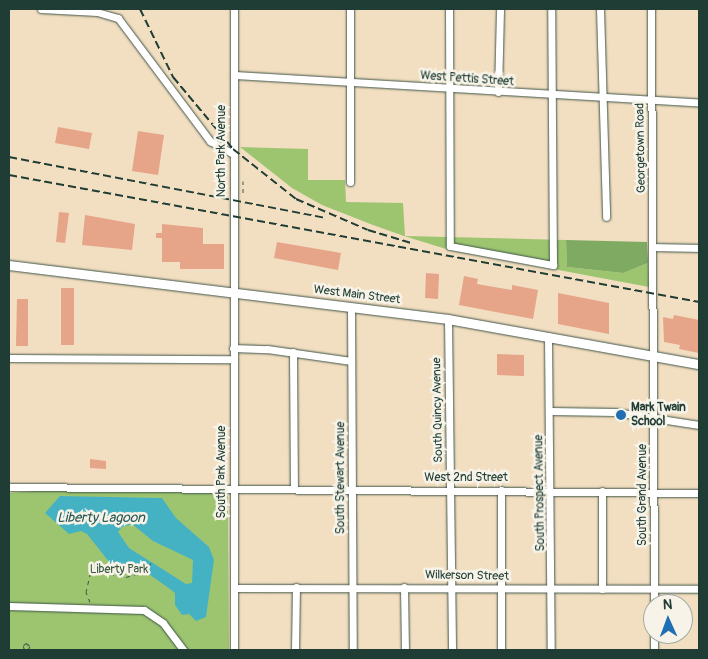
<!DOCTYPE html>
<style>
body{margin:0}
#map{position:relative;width:708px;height:659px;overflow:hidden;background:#f2dec0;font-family:Pangolin,sans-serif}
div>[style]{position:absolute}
.green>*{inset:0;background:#9dc570}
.forest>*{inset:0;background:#7eaa62}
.water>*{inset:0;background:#45b2c3}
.building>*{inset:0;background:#e6a489}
.path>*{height:1px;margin-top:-0.5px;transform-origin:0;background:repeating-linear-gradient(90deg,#3f5549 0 4px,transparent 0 8px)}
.roads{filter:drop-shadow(0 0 1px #3f5549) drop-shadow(0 0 1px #3f5549)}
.minor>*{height:7px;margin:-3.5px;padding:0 3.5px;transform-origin:3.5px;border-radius:3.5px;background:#fff}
.major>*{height:9px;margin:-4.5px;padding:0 4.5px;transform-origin:4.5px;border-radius:4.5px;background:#fff}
.rail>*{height:2px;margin-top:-1px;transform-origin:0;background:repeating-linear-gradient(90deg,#1f3d34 0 8px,transparent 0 12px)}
.dots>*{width:14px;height:14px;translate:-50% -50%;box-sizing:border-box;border:2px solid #f7f3e8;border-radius:50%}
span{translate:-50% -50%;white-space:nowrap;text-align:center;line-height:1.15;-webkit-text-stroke:5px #f7f3e8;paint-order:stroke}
.street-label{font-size:12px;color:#1f3d34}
.poi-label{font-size:12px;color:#1f3d34;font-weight:700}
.left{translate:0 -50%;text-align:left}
.park-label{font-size:12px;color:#385840}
.water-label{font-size:14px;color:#285a58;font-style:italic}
.frame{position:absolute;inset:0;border:10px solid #1f3d34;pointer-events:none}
.north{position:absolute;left:643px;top:594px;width:50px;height:50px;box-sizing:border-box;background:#f7f3e8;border:1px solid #a1aaa0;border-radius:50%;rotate:358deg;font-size:14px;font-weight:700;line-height:20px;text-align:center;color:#1f3d34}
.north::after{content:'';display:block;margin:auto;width:18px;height:22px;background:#1f6fb2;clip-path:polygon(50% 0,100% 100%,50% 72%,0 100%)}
</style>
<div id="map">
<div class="green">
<i style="clip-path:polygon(240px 147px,308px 149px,308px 180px,345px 180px,346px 202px,403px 203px,405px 236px,566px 240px,567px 267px,623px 273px,648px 263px,649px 287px,446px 249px,404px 236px,373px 225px,322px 205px,292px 188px)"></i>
<i style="clip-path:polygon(48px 490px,228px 493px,229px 650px,9px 650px,9px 493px)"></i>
</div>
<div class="forest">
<i style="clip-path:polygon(566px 240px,647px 242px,648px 263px,623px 273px,567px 267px)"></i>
</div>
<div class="water">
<i style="clip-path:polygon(evenodd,60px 496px,162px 498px,176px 518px,209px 547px,214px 560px,206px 617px,196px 621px,189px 614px,182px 615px,175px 605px,175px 593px,170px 589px,139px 567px,117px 572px,87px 534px,81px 531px,69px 534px,45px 513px,60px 496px,132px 524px,153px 541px,193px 560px,192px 583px,186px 584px,129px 548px,118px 532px,122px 527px,132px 524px)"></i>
</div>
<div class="building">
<i style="clip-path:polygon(58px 127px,92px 133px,89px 149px,55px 143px)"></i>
<i style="clip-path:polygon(138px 131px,164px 135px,158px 175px,132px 171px)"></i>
<i style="clip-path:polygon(59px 212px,69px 213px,65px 243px,56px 242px)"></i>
<i style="clip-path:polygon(85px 215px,135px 224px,132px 250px,82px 245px)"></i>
<i style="clip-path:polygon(162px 224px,203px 228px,203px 244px,224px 244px,224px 269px,180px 269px,180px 262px,162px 262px,162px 238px,156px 238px,156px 233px,162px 233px)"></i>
<i style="clip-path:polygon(277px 242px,341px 253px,338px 270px,274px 258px)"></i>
<i style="clip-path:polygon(426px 273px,439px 274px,438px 299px,425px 298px)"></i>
<i style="clip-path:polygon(464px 276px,478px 279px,477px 284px,512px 290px,512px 285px,538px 290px,533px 319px,459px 305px)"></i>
<i style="clip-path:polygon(61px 288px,74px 288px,74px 345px,61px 345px)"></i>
<i style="clip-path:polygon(558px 293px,609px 303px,609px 334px,558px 324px)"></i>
<i style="clip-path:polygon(17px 299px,28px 299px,28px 346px,16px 346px)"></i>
<i style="clip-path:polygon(674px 315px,699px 320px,699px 353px,679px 349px,680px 345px,664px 342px,663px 317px,673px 319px)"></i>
<i style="clip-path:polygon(497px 354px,524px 355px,524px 376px,497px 375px)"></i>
<i style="clip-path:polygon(90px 459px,106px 461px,106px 469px,90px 468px)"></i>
</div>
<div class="path">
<i style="left:243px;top:181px;width:14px;rotate:90deg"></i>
<i style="left:98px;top:565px;width:15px;rotate:37deg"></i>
<i style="left:110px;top:574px;width:16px;rotate:11deg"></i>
<i style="left:126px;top:577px;width:18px;rotate:-16deg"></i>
<i style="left:143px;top:572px;width:15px;rotate:-48deg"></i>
<i style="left:90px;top:602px;width:11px;rotate:-112deg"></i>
<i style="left:86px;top:592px;width:18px;rotate:-77deg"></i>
<i style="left:90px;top:574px;width:17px;rotate:-45deg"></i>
<i style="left:25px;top:650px;width:4px;rotate:-117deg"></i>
<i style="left:23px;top:646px;width:4px;rotate:-45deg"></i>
<i style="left:26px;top:643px;width:5px;rotate:37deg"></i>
<i style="left:30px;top:646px;width:4px;rotate:117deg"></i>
</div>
<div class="roads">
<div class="minor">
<i style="left:41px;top:9px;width:56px;rotate:3.1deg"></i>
<i style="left:97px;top:12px;width:22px;rotate:16deg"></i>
<i style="left:118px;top:18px;width:154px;rotate:53.2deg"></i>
<i style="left:210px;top:141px;width:26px;rotate:29deg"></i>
<i style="left:234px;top:9px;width:641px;rotate:90deg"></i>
<i style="left:449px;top:9px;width:237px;rotate:89.8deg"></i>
<i style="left:450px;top:246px;width:105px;rotate:10.5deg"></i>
<i style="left:553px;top:265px;width:256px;rotate:-90.4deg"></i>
<i style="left:600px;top:9px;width:208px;rotate:88.3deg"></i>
<i style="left:651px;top:9px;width:595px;rotate:89.71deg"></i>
<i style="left:234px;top:75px;width:466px;rotate:3.4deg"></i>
<i style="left:498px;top:92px;width:83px;rotate:-88.6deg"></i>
<i style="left:350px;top:182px;width:173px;rotate:-90deg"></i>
<i style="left:654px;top:247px;width:45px;rotate:1.3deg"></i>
<i style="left:351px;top:307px;width:343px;rotate:89.7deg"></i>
<i style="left:448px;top:319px;width:331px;rotate:89.3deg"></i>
<i style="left:548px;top:336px;width:314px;rotate:89.5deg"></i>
<i style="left:233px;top:348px;width:34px;rotate:2deg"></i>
<i style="left:267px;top:349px;width:85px;rotate:8.1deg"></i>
<i style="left:293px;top:352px;width:137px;rotate:89.6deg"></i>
<i style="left:9px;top:358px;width:224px;rotate:0.3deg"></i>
<i style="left:550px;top:411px;width:65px;rotate:0.9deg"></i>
<i style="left:615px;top:412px;width:85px;rotate:8.8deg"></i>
<i style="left:9px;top:487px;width:690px;rotate:0.5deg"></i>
<i style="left:602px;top:491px;width:98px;rotate:90deg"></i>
<i style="left:404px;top:587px;width:63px;rotate:89.1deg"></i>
<i style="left:234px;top:588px;width:465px;rotate:0.1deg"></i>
<i style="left:9px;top:606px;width:135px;rotate:1.7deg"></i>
<i style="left:144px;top:610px;width:23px;rotate:34deg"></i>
<i style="left:163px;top:623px;width:34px;rotate:53deg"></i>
<i style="left:654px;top:634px;width:16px;rotate:90deg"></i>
<i style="left:295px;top:650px;width:63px;rotate:-89.1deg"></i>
<i style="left:501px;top:650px;width:160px;rotate:-90deg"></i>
</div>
<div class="major">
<i style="left:9px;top:265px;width:442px;rotate:7deg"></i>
<i style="left:448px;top:319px;width:255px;rotate:10.2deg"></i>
</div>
</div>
<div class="rail">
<i style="left:140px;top:9px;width:76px;rotate:64.1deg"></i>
<i style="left:173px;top:77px;width:94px;rotate:50.2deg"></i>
<i style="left:233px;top:149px;width:80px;rotate:38.4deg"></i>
<i style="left:296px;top:199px;width:78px;rotate:23.3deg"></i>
<i style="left:368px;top:230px;width:45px;rotate:16.8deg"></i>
<i style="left:9px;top:157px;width:322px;rotate:10.9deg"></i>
<i style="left:9px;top:175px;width:702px;rotate:10.43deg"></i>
</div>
<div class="dots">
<i style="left:621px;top:415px;background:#1f6fb2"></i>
</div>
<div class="street-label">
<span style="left:467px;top:79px;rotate:4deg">West Pettis Street</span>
<span style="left:641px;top:148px;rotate:-91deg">Georgetown Road</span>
<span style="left:222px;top:151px;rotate:-90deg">North Park Avenue</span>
<span style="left:357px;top:295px;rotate:7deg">West Main Street</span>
<span style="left:438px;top:410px;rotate:-91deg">South Quincy Avenue</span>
<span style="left:222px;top:472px;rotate:-90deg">South Park Avenue</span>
<span style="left:341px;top:478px;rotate:-90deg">South Stewart Avenue</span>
<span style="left:466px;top:478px">West 2nd Street</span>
<span style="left:540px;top:493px;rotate:-91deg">South Prospect Avenue</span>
<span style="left:643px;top:495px;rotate:-90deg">South Grand Avenue</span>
<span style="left:467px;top:576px;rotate:1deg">Wilkerson Street</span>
</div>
<div class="poi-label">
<span class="left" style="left:631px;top:415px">Mark Twain<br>School</span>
</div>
<div class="park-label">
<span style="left:119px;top:570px">Liberty Park</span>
</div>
<div class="water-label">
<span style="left:101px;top:518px">Liberty Lagoon</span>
</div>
<div class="frame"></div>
<div class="north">N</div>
</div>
